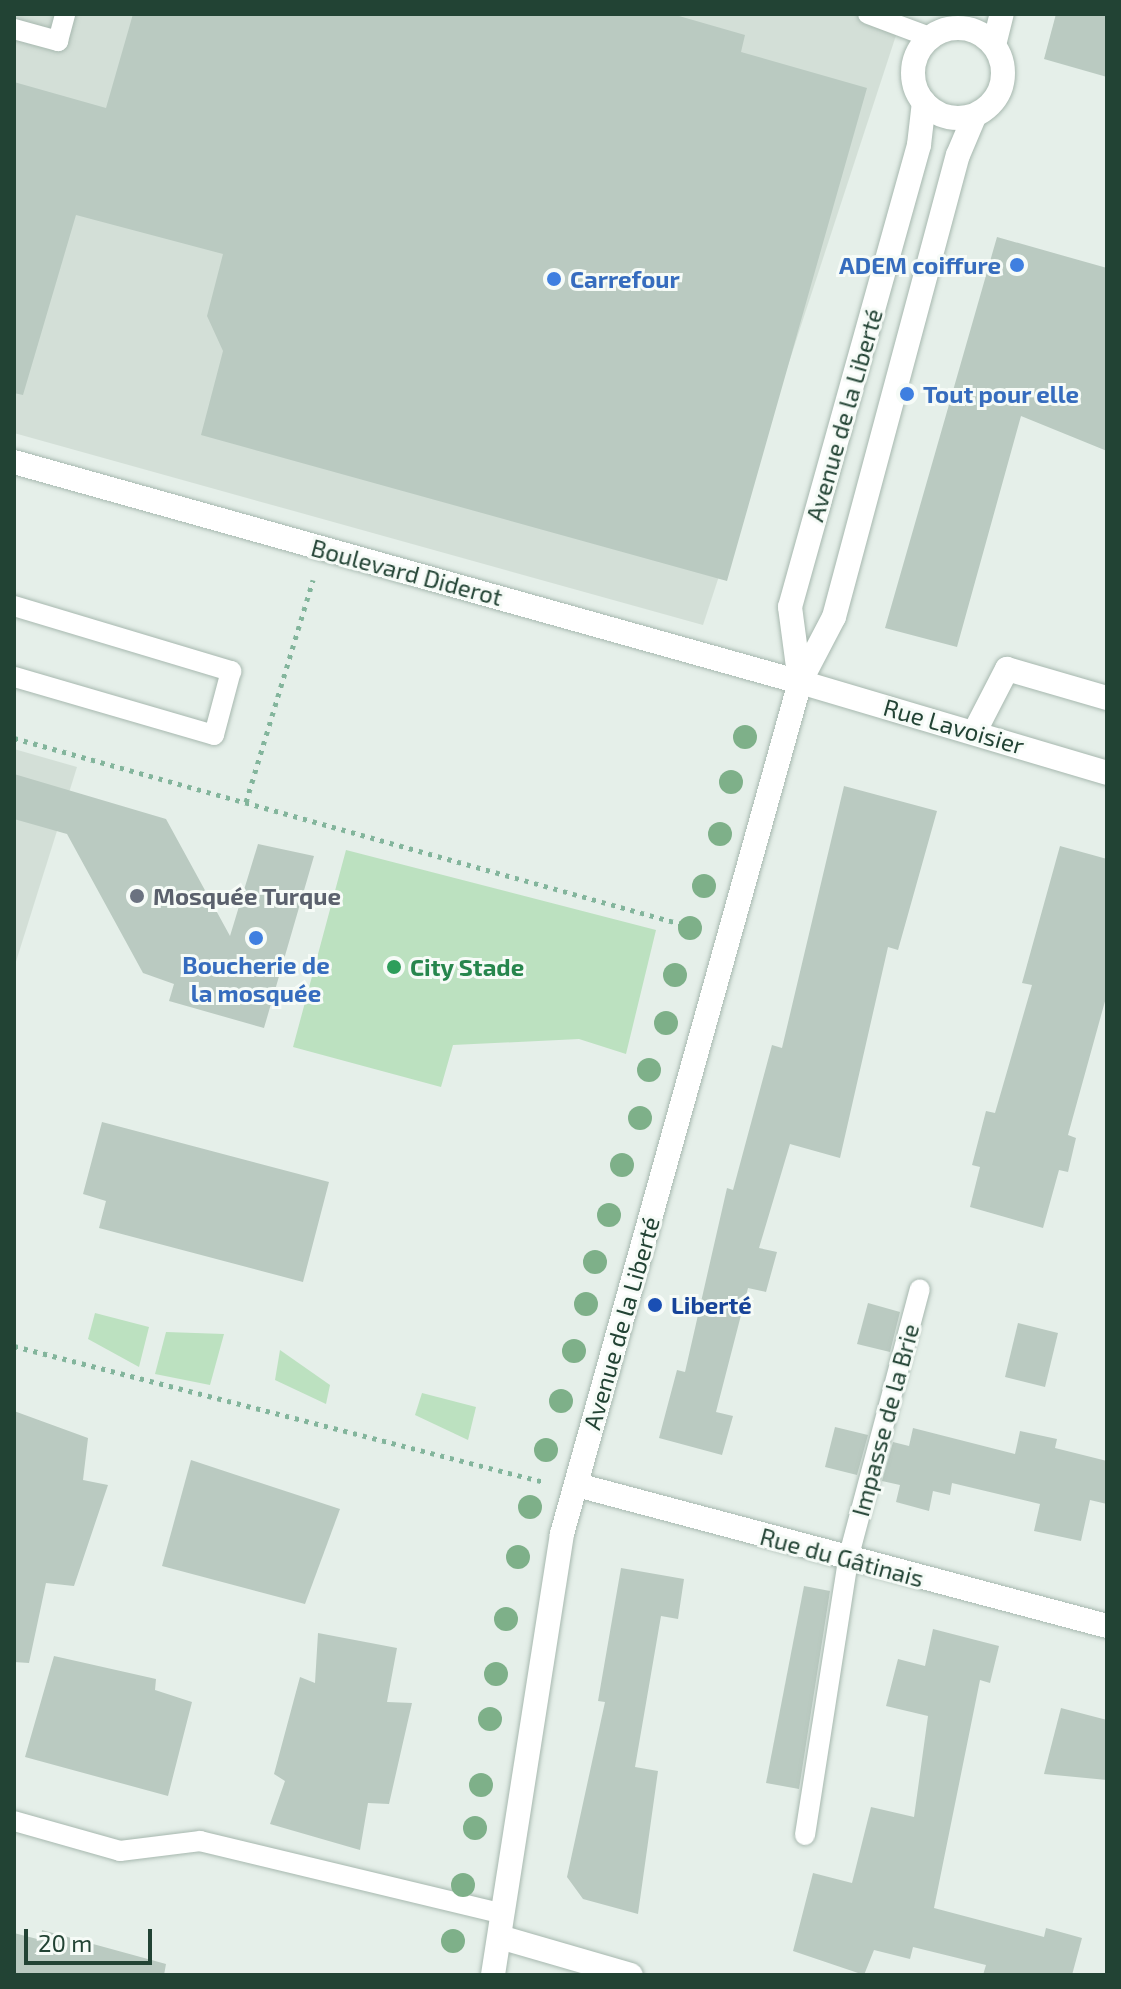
<!DOCTYPE html>
<meta charset="utf-8">
<style>
body{margin:0}
#map{position:relative;width:1121px;height:1989px;overflow:hidden;background:#e5efe9;font-family:"Exo 2",sans-serif}
div>[style]{position:absolute}
.built>*{inset:0;background:#d3dfd7}
.green>*{inset:0;background:#bce1c0}
.building>*{inset:0;background:#bacac1}
.path>*{height:5px;margin-top:-2.5px;transform-origin:0;background:repeating-linear-gradient(90deg,#83b59c 0 4px,transparent 0 10px)}
.roads{filter:drop-shadow(0 0 2px #a7b8af) drop-shadow(0 0 2px #a7b8af)}
.service>*{height:20px;margin:-10px;padding:0 10px;transform-origin:10px;border-radius:10px;background:#fff}
.minor>*{height:24px;margin:-12px;padding:0 12px;transform-origin:12px;border-radius:12px;background:#fff}
.tertiary>*{height:24px;margin:-12px;padding:0 12px;transform-origin:12px;border-radius:12px;background:#fff}
.tertiary>.ring{margin:-12px;padding:0;box-sizing:content-box;background:none;border:24px solid #fff;border-radius:50%}
.trees>*{width:24px;height:24px;margin:-12px;border-radius:50%;background:#7eb089}
.dots>*{width:22px;height:22px;translate:-50% -50%;box-sizing:border-box;border:4px solid #f6fbf7;border-radius:50%}
span{translate:-50% -50%;white-space:nowrap;text-align:center;line-height:1.15;-webkit-text-stroke:6px #f6fbf7;paint-order:stroke}
.shop-label{font-size:24px;color:#366cbe;font-weight:700}
.right{translate:-100% -50%;text-align:right}
.left{translate:0 -50%;text-align:left}
.street-label{font-size:24px;color:#224334}
.worship-label{font-size:24px;color:#5b616d;font-weight:700}
.leisure-label{font-size:24px;color:#27864d;font-weight:700}
.transit-label{font-size:24px;color:#164399;font-weight:700}
.frame{position:absolute;inset:0;border:16px solid #224334;pointer-events:none}
.scale{position:absolute;left:24px;top:1929px;width:128px;height:36px;box-sizing:border-box;border:4px solid #224334;border-top:0;padding-left:10px;font-size:24px;line-height:28px;white-space:nowrap;color:#224334;-webkit-text-stroke:6px #f6fbf7;paint-order:stroke}
</style>
<div id="map">
<div class="built">
<i style="clip-path:polygon(14px 14px,903px 14px,703px 625px,14px 433px)"></i>
<i style="clip-path:polygon(14px 749px,77px 767px,14px 968px)"></i>
</div>
<div class="green">
<i style="clip-path:polygon(346px 850px,656px 930px,626px 1054px,579px 1039px,453px 1045px,441px 1087px,293px 1047px)"></i>
<i style="clip-path:polygon(95px 1313px,149px 1327px,139px 1367px,88px 1339px)"></i>
<i style="clip-path:polygon(166px 1332px,224px 1334px,210px 1385px,155px 1374px)"></i>
<i style="clip-path:polygon(280px 1350px,330px 1385px,326px 1404px,275px 1380px)"></i>
<i style="clip-path:polygon(422px 1393px,476px 1407px,468px 1440px,415px 1415px)"></i>
</div>
<div class="building">
<i style="clip-path:polygon(133px 14px,672px 14px,745px 35px,741px 52px,867px 88px,727px 581px,201px 435px,223px 351px,207px 316px,223px 254px,76px 215px,23px 395px,14px 393px,14px 82px,106px 108px)"></i>
<i style="clip-path:polygon(1056px 14px,1107px 14px,1107px 77px,1044px 59px)"></i>
<i style="clip-path:polygon(997px 237px,1107px 268px,1107px 451px,1021px 416px,957px 647px,885px 628px)"></i>
<i style="clip-path:polygon(14px 774px,166px 819px,230px 936px,258px 844px,314px 856px,264px 1028px,169px 1001px,174px 984px,143px 973px,67px 834px,14px 819px)"></i>
<i style="clip-path:polygon(844px 786px,937px 811px,898px 950px,888px 947px,840px 1158px,790px 1144px,759px 1248px,777px 1252px,766px 1292px,748px 1288px,716px 1412px,733px 1416px,722px 1455px,659px 1438px,677px 1370px,685px 1372px,727px 1188px,733px 1190px,772px 1045px,782px 1048px)"></i>
<i style="clip-path:polygon(1060px 846px,1107px 859px,1107px 994px,1068px 1135px,1076px 1138px,1068px 1172px,1059px 1170px,1043px 1228px,970px 1207px,980px 1167px,972px 1165px,986px 1111px,995px 1113px,1032px 985px,1022px 983px)"></i>
<i style="clip-path:polygon(102px 1122px,329px 1182px,303px 1282px,99px 1228px,106px 1201px,83px 1194px)"></i>
<i style="clip-path:polygon(868px 1303px,900px 1312px,890px 1352px,857px 1344px)"></i>
<i style="clip-path:polygon(1018px 1323px,1058px 1333px,1045px 1387px,1005px 1377px)"></i>
<i style="clip-path:polygon(14px 1411px,88px 1438px,83px 1480px,108px 1485px,74px 1586px,46px 1583px,29px 1663px,14px 1662px)"></i>
<i style="clip-path:polygon(835px 1427px,868px 1435px,857px 1475px,825px 1467px)"></i>
<i style="clip-path:polygon(913px 1428px,1015px 1454px,1020px 1431px,1057px 1439px,1055px 1448px,1107px 1461px,1107px 1504px,1090px 1500px,1081px 1541px,1034px 1531px,1040px 1504px,952px 1483px,950px 1495px,933px 1491px,929px 1511px,896px 1502px,900px 1485px,882px 1481px,893px 1442px,909px 1446px)"></i>
<i style="clip-path:polygon(191px 1460px,340px 1509px,305px 1604px,162px 1566px)"></i>
<i style="clip-path:polygon(621px 1568px,684px 1579px,678px 1619px,661px 1616px,635px 1767px,658px 1771px,638px 1914px,583px 1899px,567px 1877px,605px 1702px,598px 1701px)"></i>
<i style="clip-path:polygon(804px 1586px,830px 1591px,799px 1789px,766px 1783px)"></i>
<i style="clip-path:polygon(933px 1629px,999px 1646px,990px 1683px,980px 1680px,934px 1908px,1044px 1937px,1046px 1928px,1082px 1938px,1072px 1975px,983px 1975px,986px 1965px,913px 1947px,910px 1959px,874px 1950px,864px 1975px,793px 1951px,813px 1873px,852px 1883px,871px 1807px,914px 1817px,928px 1716px,886px 1706px,898px 1659px,925px 1666px)"></i>
<i style="clip-path:polygon(318px 1633px,397px 1648px,387px 1702px,412px 1703px,389px 1804px,368px 1803px,360px 1850px,270px 1824px,285px 1781px,274px 1774px,300px 1677px,315px 1683px)"></i>
<i style="clip-path:polygon(54px 1656px,156px 1679px,155px 1690px,192px 1702px,168px 1796px,25px 1757px)"></i>
<i style="clip-path:polygon(1061px 1708px,1107px 1720px,1107px 1780px,1044px 1774px)"></i>
<i style="clip-path:polygon(42px 1930px,166px 1964px,164px 1975px,14px 1975px,14px 1933px,41px 1940px)"></i>
</div>
<div class="path">
<i style="left:14px;top:738px;width:711px;rotate:15.58deg"></i>
<i style="left:246px;top:802px;width:232px;rotate:-73.2deg"></i>
<i style="left:14px;top:1346px;width:547px;rotate:14.39deg"></i>
</div>
<div class="roads">
<div class="service">
<i style="left:868px;top:14px;width:66px;rotate:20.4deg"></i>
<i style="left:14px;top:29px;width:46px;rotate:15.3deg"></i>
<i style="left:58px;top:41px;width:28px;rotate:-75deg"></i>
<i style="left:14px;top:606px;width:227px;rotate:16.7deg"></i>
<i style="left:231px;top:671px;width:66px;rotate:104.9deg"></i>
<i style="left:214px;top:735px;width:208px;rotate:-163.8deg"></i>
<i style="left:14px;top:1821px;width:110px;rotate:15.8deg"></i>
<i style="left:120px;top:1851px;width:81px;rotate:-7.1deg"></i>
<i style="left:200px;top:1841px;width:312px;rotate:13.5deg"></i>
<i style="left:805px;top:1835px;width:279px;rotate:-81.1deg"></i>
<i style="left:848px;top:1559px;width:279px;rotate:-75.1deg"></i>
</div>
<div class="minor">
<i style="left:14px;top:462px;width:816px;rotate:15.64deg"></i>
<i style="left:800px;top:682px;width:885px;rotate:105.61deg"></i>
<i style="left:562px;top:1534px;width:446px;rotate:98.9deg"></i>
<i style="left:975px;top:731px;width:70px;rotate:-62.7deg"></i>
<i style="left:1007px;top:669px;width:104px;rotate:16.2deg"></i>
<i style="left:577px;top:1485px;width:548px;rotate:14.9deg"></i>
<i style="left:500px;top:1937px;width:136px;rotate:16.2deg"></i>
</div>
<div class="tertiary">
<i class="ring" style="left:913px;top:28px;width:66px;height:66px"></i>
<i style="left:994px;top:45px;width:32px;rotate:-76deg"></i>
<i style="left:800px;top:682px;width:76px;rotate:-97.6deg"></i>
<i style="left:790px;top:607px;width:480px;rotate:-74.4deg"></i>
<i style="left:919px;top:145px;width:43px;rotate:-83.4deg"></i>
<i style="left:800px;top:682px;width:73px;rotate:-62.4deg"></i>
<i style="left:834px;top:617px;width:478px;rotate:-75deg"></i>
<i style="left:958px;top:155px;width:43px;rotate:-67deg"></i>
<i style="left:800px;top:682px;width:320px;rotate:16.5deg"></i>
</div>
</div>
<div class="trees">
<i style="left:745px;top:737px"></i>
<i style="left:731px;top:782px"></i>
<i style="left:720px;top:834px"></i>
<i style="left:704px;top:886px"></i>
<i style="left:690px;top:928px"></i>
<i style="left:675px;top:975px"></i>
<i style="left:666px;top:1023px"></i>
<i style="left:649px;top:1070px"></i>
<i style="left:640px;top:1118px"></i>
<i style="left:622px;top:1165px"></i>
<i style="left:609px;top:1215px"></i>
<i style="left:595px;top:1262px"></i>
<i style="left:586px;top:1304px"></i>
<i style="left:574px;top:1351px"></i>
<i style="left:561px;top:1401px"></i>
<i style="left:546px;top:1450px"></i>
<i style="left:530px;top:1507px"></i>
<i style="left:518px;top:1557px"></i>
<i style="left:506px;top:1619px"></i>
<i style="left:496px;top:1674px"></i>
<i style="left:490px;top:1719px"></i>
<i style="left:481px;top:1785px"></i>
<i style="left:475px;top:1828px"></i>
<i style="left:463px;top:1885px"></i>
<i style="left:453px;top:1941px"></i>
</div>
<div class="dots">
<i style="left:1017px;top:265px;background:#3f7fe0"></i>
<i style="left:554px;top:279px;background:#3f7fe0"></i>
<i style="left:907px;top:394px;background:#3f7fe0"></i>
<i style="left:137px;top:896px;background:#6b7280"></i>
<i style="left:256px;top:938px;background:#3f7fe0"></i>
<i style="left:394px;top:967px;background:#2e9e5b"></i>
<i style="left:655px;top:1305px;background:#1a4fb4"></i>
</div>
<div class="shop-label">
<span class="right" style="left:1001px;top:265px">ADEM coiffure</span>
<span class="left" style="left:570px;top:279px">Carrefour</span>
<span class="left" style="left:923px;top:394px">Tout pour elle</span>
<span style="left:256px;top:979px">Boucherie de<br>la mosquée</span>
</div>
<div class="street-label">
<span style="left:844px;top:415px;rotate:-74deg">Avenue de la Liberté</span>
<span style="left:407px;top:572px;rotate:15deg">Boulevard Diderot</span>
<span style="left:954px;top:726px;rotate:16deg">Rue Lavoisier</span>
<span style="left:621px;top:1323px;rotate:-74deg">Avenue de la Liberté</span>
<span style="left:885px;top:1420px;rotate:-75deg">Impasse de la Brie</span>
<span style="left:842px;top:1557px;rotate:15deg">Rue du Gâtinais</span>
</div>
<div class="worship-label">
<span class="left" style="left:153px;top:896px">Mosquée Turque</span>
</div>
<div class="leisure-label">
<span class="left" style="left:410px;top:967px">City Stade</span>
</div>
<div class="transit-label">
<span class="left" style="left:671px;top:1305px">Liberté</span>
</div>
<div class="frame"></div>
<div class="scale">20 m</div>
</div>
